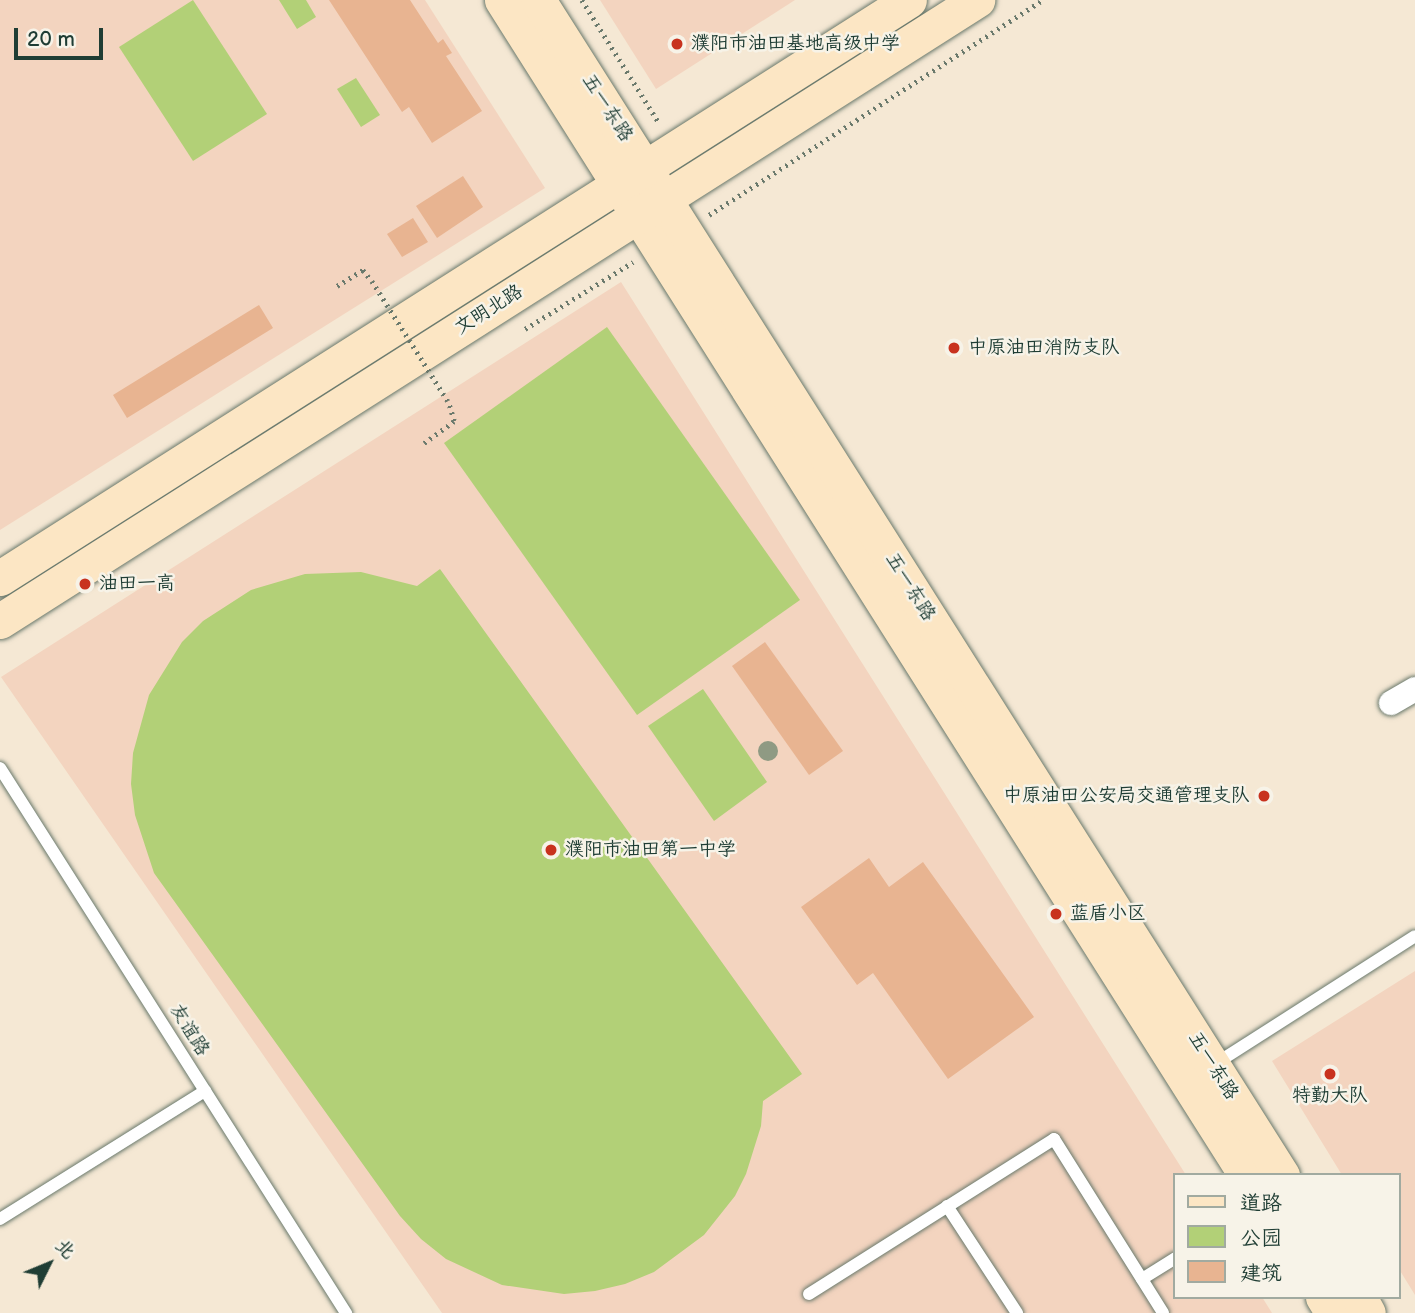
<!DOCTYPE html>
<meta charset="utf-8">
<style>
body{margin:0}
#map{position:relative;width:1415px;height:1313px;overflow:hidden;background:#f5e8d4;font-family:"Balsamiq Sans","LXGW WenKai TC",sans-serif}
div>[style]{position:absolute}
.built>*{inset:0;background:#f3d4bf}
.green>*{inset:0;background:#b2d077}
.building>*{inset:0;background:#e8b491}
.path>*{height:4.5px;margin-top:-2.25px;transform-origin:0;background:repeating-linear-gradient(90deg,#6a796c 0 2px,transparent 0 7px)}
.roads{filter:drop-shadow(0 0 2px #6a796c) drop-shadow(0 0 2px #6a796c)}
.lane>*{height:12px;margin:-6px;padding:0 6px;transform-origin:6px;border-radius:6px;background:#fff}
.street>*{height:24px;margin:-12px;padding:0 12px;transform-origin:12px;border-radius:12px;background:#fff}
.secondary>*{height:35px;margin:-17.5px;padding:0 17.5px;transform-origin:17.5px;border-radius:17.5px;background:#fce6c4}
.path-bridge>*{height:4.5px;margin-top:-2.25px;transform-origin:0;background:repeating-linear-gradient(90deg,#6a796c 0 2px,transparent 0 7px)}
.trees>*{width:20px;height:20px;margin:-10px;border-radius:50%;background:#8f9a83}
.dots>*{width:19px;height:19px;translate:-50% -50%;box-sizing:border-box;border:4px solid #f7f3e8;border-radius:50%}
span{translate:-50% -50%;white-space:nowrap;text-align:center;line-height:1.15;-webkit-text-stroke:5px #f7f3e8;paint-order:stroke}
.poi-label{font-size:19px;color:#1f3d34}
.left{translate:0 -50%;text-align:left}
.right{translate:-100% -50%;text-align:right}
.street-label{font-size:19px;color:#1f3d34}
.legend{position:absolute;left:1173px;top:1173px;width:228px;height:126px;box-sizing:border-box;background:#f7f3e8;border:2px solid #a1aaa0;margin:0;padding:9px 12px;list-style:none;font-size:21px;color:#1f3d34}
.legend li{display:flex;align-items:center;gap:14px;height:35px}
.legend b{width:35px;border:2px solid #a1aaa0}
.north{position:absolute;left:14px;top:1229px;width:70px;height:70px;-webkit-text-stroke:5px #f7f3e8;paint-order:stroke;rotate:47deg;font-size:19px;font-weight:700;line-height:28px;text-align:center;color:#1f3d34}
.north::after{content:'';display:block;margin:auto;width:24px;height:32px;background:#1f3d34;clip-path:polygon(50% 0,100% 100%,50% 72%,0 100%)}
.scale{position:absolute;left:14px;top:28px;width:89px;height:32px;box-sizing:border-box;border:4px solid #1f3d34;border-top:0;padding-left:9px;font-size:21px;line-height:24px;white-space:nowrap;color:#1f3d34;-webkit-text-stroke:5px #f7f3e8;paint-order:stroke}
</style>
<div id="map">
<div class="built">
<i style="clip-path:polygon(0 0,425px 0,545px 188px,0 530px)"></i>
<i style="clip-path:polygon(600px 0,795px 0,656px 89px)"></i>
<i style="clip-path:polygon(621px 282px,1186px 1175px,1175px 1175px,1175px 1297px,1262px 1297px,1272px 1313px,442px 1313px,1px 677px)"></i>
<i style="clip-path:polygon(1415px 971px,1415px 1295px,1399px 1269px,1399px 1175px,1342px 1175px,1272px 1061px)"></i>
</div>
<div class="green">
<i style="clip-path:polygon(193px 0,267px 114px,193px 161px,119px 47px)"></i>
<i style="clip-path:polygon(279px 0,306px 0,316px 17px,297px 29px)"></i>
<i style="clip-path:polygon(356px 78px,380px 115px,361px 127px,337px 89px)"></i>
<i style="clip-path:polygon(607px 327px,800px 600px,637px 715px,444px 443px)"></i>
<i style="clip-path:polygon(440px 569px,802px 1074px,763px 1101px,761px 1126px,746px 1174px,735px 1196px,704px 1235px,654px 1272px,625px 1284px,595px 1291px,564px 1294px,502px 1285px,446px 1259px,421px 1239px,400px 1216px,154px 873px,135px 815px,131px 784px,133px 753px,149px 695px,182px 642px,203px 621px,251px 590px,305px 574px,361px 572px,417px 586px)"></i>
<i style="clip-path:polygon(703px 689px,767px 782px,714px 821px,648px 726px)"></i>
</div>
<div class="building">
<i style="clip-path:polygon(329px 0,410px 0,438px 43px,443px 39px,452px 53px,446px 56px,482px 111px,432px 143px,409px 107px,402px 112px)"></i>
<i style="clip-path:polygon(463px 176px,483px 207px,437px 238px,416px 206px)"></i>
<i style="clip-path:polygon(413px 218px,428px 242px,402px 257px,387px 234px)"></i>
<i style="clip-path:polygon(259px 305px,273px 328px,127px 418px,113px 395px)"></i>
<i style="clip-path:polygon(765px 642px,843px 751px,809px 775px,732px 666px)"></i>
<i style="clip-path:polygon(869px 858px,889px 887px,923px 862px,1034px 1017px,948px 1079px,873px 973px,857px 985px,801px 907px)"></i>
</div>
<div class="path">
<i style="left:582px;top:0;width:143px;rotate:57.9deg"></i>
<i style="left:709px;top:215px;width:397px;rotate:-32.8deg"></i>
<i style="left:337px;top:286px;width:31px;rotate:-32deg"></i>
<i style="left:363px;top:270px;width:14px;rotate:51deg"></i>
<i style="left:525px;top:329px;width:127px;rotate:-31.8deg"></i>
<i style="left:424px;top:443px;width:37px;rotate:-36deg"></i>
<i style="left:454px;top:421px;width:21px;rotate:-107deg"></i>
</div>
<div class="roads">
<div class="lane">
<i style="left:0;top:768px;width:646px;rotate:57.59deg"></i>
<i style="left:1215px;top:1064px;width:237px;rotate:-32.6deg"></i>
<i style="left:947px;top:1206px;width:128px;rotate:56.8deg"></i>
<i style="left:0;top:1219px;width:242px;rotate:-32deg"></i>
<i style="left:1142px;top:1279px;width:39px;rotate:-32deg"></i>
<i style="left:809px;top:1294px;width:290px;rotate:-32.3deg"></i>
<i style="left:1054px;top:1139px;width:205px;rotate:57.9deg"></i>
</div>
<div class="street">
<i style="left:1391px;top:703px;width:28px;rotate:-30deg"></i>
</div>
<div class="secondary">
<i style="left:502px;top:0;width:1391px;rotate:57.66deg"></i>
<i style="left:538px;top:0;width:1391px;rotate:57.66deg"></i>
<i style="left:0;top:578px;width:1077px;rotate:-32.45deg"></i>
<i style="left:0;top:621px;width:1158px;rotate:-32.44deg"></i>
<i style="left:1323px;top:1297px;width:19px;rotate:58deg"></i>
<i style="left:1359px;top:1297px;width:18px;rotate:61deg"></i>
</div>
</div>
<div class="path-bridge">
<i style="left:372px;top:281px;width:142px;rotate:57.7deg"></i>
</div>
<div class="trees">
<i style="left:768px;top:751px"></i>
</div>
<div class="dots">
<i style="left:677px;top:44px;background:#c8321e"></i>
<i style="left:954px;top:348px;background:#c8321e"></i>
<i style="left:85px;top:584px;background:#c8321e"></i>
<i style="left:1264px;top:796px;background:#c8321e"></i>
<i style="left:551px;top:850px;background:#c8321e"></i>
<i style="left:1056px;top:914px;background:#c8321e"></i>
<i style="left:1330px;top:1074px;background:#c8321e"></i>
</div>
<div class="poi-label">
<span class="left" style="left:691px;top:44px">濮阳市油田基地高级中学</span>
<span class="left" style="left:968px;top:348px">中原油田消防支队</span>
<span class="left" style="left:99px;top:584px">油田一高</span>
<span class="right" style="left:1250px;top:796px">中原油田公安局交通管理支队</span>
<span class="left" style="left:565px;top:850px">濮阳市油田第一中学</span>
<span class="left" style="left:1070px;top:914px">蓝盾小区</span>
<span style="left:1330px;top:1096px">特勤大队</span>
</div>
<div class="street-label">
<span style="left:607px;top:108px;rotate:57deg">五一东路</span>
<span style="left:489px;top:310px;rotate:-32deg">文明北路</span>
<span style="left:910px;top:587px;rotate:58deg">五一东路</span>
<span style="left:189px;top:1030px;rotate:58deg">友谊路</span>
<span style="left:1213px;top:1066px;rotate:58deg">五一东路</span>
</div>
<ul class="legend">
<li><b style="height:9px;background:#fce6c4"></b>道路</li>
<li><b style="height:19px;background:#b2d077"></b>公园</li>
<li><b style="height:19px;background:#e8b491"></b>建筑</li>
</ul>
<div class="north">北</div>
<div class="scale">20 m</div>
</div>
